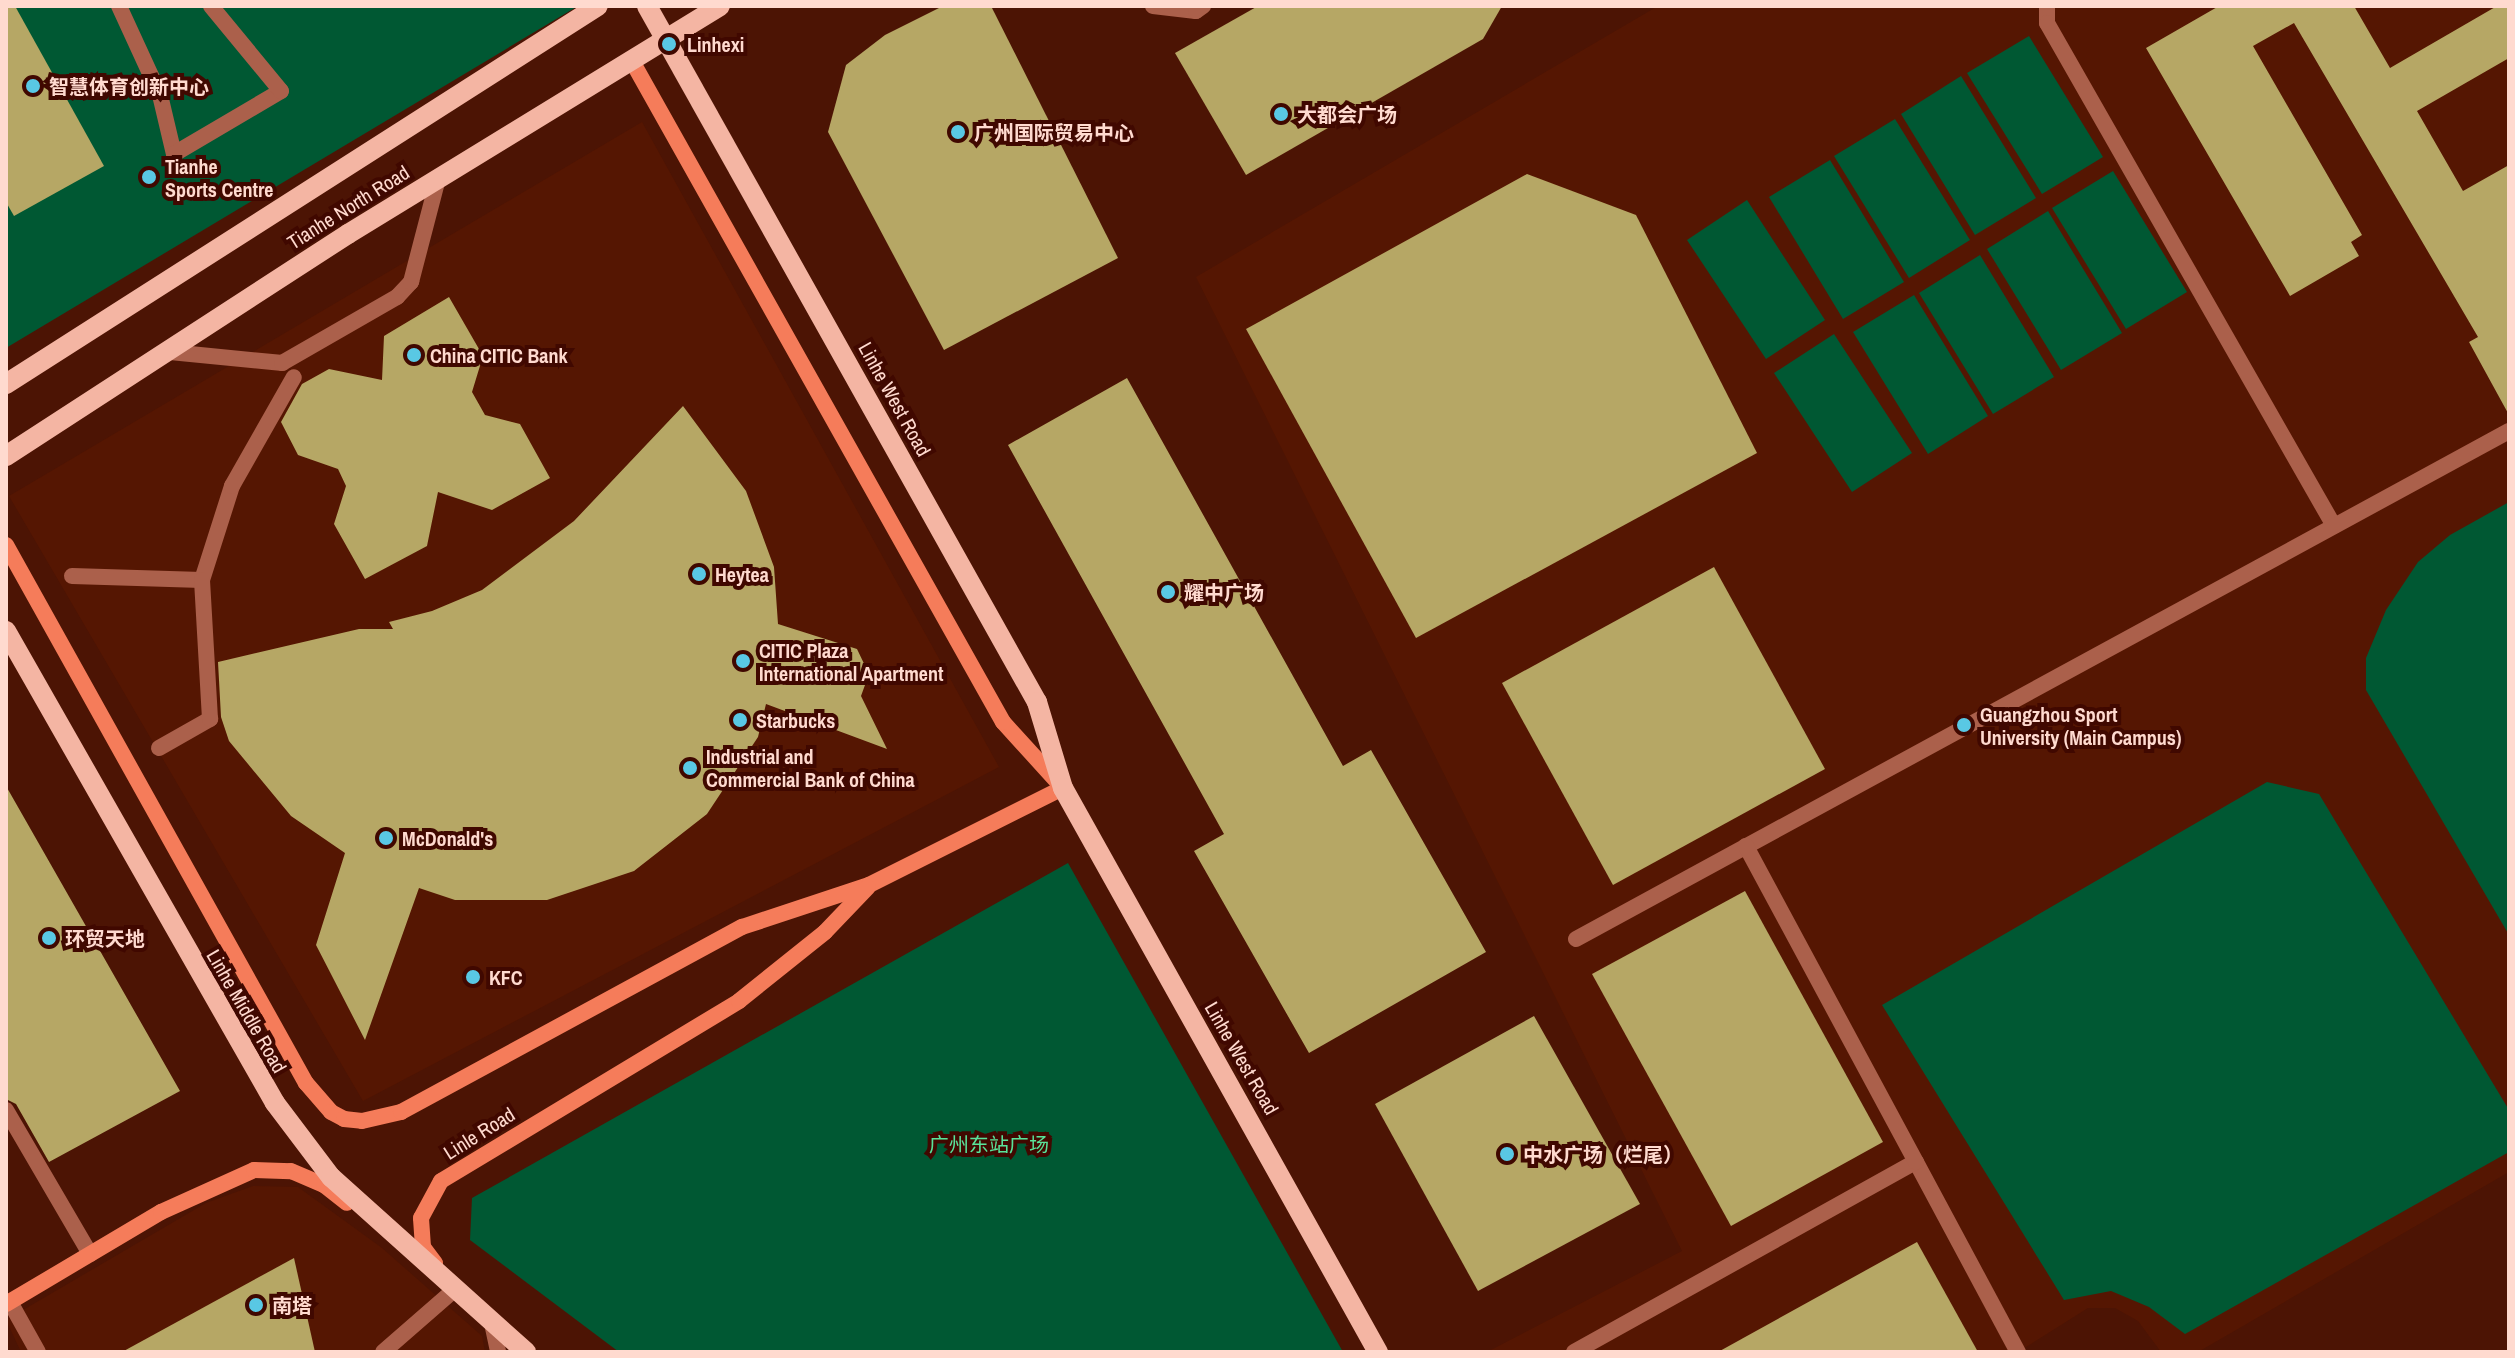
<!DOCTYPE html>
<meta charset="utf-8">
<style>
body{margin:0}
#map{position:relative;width:2515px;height:1358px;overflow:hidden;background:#4c1404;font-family:"Archivo Narrow","Noto Sans SC",sans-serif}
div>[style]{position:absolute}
.built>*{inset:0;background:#551602}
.green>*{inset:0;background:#005833}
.building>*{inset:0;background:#b6a765}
.lane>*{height:16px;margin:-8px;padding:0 8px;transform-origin:8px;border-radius:8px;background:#ab604b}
.street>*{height:16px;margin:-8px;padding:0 8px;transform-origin:8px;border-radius:8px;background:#ab604b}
.secondary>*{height:16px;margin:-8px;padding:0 8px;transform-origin:8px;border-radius:8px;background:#f57c5a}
.primary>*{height:20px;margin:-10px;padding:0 10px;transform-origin:10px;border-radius:10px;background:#f4b5a3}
.dots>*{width:22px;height:22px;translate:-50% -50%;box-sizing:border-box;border:4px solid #400800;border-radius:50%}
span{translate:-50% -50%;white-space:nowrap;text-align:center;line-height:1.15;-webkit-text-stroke:8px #400800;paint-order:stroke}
.poi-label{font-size:20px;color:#ffdacf;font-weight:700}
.left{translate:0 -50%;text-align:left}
.street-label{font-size:20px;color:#ffdacf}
.park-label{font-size:20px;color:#59e39a}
.frame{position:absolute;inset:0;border:8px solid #ffdacf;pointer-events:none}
</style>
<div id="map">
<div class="built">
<i style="clip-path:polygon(1658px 6px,2509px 6px,2509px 1172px,2198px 1352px,2161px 1352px,2138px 1321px,2115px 1308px,2088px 1308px,2018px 1352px,1487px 1352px,1682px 1251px,1196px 277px)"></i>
<i style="clip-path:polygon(642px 122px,999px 767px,363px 1101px,9px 496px)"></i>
<i style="clip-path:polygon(253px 1186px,298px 1187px,382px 1248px,482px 1336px,485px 1352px,21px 1352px,6px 1320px,206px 1203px)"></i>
</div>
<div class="green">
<i style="clip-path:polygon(6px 6px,578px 6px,6px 348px)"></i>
<i style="clip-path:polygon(2029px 36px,2103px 157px,2042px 194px,1967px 73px)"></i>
<i style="clip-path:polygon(1961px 76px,2036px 198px,1975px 235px,1901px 114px)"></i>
<i style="clip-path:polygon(1895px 119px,1970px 240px,1909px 278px,1834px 156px)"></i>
<i style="clip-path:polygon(1830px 160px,1904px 282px,1843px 319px,1769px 197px)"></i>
<i style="clip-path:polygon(2113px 171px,2187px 292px,2126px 329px,2052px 208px)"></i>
<i style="clip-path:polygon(1747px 200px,1825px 320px,1766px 359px,1687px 240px)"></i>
<i style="clip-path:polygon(2048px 211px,2122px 333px,2061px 370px,1987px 249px)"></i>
<i style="clip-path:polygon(1980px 255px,2054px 377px,1993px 414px,1919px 293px)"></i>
<i style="clip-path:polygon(1914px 295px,1988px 416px,1928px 454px,1853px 332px)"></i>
<i style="clip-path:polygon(1834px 334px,1912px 453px,1852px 492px,1774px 373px)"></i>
<i style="clip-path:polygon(2509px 502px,2509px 935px,2366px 690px,2366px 658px,2386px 610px,2418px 562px,2450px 535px)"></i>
<i style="clip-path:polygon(2267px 782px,2319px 794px,2509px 1110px,2509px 1152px,2185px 1334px,2149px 1307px,2111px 1291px,2064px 1300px,1882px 1005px)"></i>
<i style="clip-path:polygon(1068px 863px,1343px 1352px,619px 1352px,470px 1240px,472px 1198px)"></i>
</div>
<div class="building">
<i style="clip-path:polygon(6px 6px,15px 6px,104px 166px,14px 216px,6px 202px)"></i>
<i style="clip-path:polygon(943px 6px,991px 6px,1118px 258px,944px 350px,828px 132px,846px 65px,885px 35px)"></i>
<i style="clip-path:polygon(1258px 6px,1502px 6px,1483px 39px,1246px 175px,1175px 53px)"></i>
<i style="clip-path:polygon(2219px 6px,2354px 6px,2390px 68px,2497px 6px,2509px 6px,2509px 58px,2417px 111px,2463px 191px,2509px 165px,2509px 415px,2469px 342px,2478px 337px,2294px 23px,2253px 46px,2362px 235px,2351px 242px,2359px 256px,2290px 296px,2146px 48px)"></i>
<i style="clip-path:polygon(1527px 174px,1636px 215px,1757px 453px,1416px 638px,1246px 329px)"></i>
<i style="clip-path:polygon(449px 297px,483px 356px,472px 392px,485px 415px,520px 424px,550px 478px,492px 510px,438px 492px,427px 546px,365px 579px,334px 524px,346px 486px,338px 469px,298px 455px,281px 422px,302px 384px,329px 369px,382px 380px,384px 336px)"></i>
<i style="clip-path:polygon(1127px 378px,1343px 766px,1371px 750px,1486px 952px,1309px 1053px,1194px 851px,1224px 834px,1008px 445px)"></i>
<i style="clip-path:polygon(683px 406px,746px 491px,774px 567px,778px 624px,857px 649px,869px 674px,861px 696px,887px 749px,766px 704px,758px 737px,707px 814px,634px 871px,547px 900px,455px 900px,419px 888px,365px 1040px,316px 945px,345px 853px,291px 816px,229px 741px,221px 717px,218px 662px,359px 629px,393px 629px,389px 622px,432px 611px,482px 590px,574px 521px)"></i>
<i style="clip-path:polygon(1714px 567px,1825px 769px,1613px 885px,1502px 683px)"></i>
<i style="clip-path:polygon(6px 786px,180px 1091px,49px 1162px,16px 1104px,6px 1099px)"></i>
<i style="clip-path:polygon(1745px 891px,1883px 1142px,1731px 1226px,1592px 974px)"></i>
<i style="clip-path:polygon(1534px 1016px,1640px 1204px,1478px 1291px,1375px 1104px)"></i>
<i style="clip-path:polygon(1917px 1242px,1978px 1352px,1718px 1352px)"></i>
<i style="clip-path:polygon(294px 1258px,315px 1352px,122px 1352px)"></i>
</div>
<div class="lane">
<i style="left:119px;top:6px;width:98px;rotate:65.3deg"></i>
<i style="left:160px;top:95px;width:61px;rotate:76.7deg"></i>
<i style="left:174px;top:154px;width:124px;rotate:-30.5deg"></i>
<i style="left:281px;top:91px;width:110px;rotate:-129.5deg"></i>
<i style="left:1153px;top:6px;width:43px;rotate:6.6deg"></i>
<i style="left:1196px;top:11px;width:9px;rotate:-36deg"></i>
<i style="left:170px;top:352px;width:113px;rotate:5.6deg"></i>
<i style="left:282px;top:363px;width:133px;rotate:-29.9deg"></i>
<i style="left:397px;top:297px;width:21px;rotate:-47deg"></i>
<i style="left:411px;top:282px;width:107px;rotate:-75.4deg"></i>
<i style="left:10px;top:1302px;width:57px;rotate:60.8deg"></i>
<i style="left:383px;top:1352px;width:94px;rotate:-41.1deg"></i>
</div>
<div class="street">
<i style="left:2047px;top:6px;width:17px;rotate:90deg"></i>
<i style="left:2047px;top:23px;width:579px;rotate:60.29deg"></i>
<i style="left:72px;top:576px;width:130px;rotate:1.8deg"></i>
<i style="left:202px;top:580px;width:99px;rotate:-72.3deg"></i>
<i style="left:232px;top:486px;width:125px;rotate:-60.4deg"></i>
<i style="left:159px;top:748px;width:59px;rotate:-29.6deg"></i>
<i style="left:210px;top:719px;width:139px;rotate:-93.3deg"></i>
<i style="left:1576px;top:939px;width:1062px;rotate:-28.57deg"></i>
<i style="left:6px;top:1110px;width:167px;rotate:59.7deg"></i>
<i style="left:1916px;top:1162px;width:216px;rotate:61.8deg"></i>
<i style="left:492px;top:1323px;width:30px;rotate:78deg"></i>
<i style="left:1574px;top:1352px;width:391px;rotate:-29.1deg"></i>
<i style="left:1916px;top:1162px;width:359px;rotate:-118.3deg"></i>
</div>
<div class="secondary">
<i style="left:6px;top:545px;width:616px;rotate:60.86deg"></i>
<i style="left:306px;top:1083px;width:38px;rotate:49deg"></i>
<i style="left:331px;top:1112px;width:15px;rotate:28deg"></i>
<i style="left:344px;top:1119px;width:18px;rotate:6deg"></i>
<i style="left:362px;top:1121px;width:40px;rotate:-13deg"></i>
<i style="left:401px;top:1112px;width:388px;rotate:-28.5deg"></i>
<i style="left:742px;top:927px;width:134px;rotate:-18.3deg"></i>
<i style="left:869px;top:885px;width:217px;rotate:-26.6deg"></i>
<i style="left:1063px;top:788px;width:89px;rotate:-132.3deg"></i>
<i style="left:1003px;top:722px;width:756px;rotate:-119.31deg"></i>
<i style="left:435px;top:1263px;width:20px;rotate:-127deg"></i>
<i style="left:423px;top:1247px;width:29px;rotate:-94deg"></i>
<i style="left:421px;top:1218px;width:42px;rotate:-61.6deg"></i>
<i style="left:441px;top:1181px;width:348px;rotate:-31.1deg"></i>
<i style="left:739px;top:1001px;width:110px;rotate:-38.7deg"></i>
<i style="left:825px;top:932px;width:62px;rotate:-46.3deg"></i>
<i style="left:6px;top:1304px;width:180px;rotate:-30.7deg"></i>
<i style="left:161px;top:1212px;width:102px;rotate:-24.3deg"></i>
<i style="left:254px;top:1170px;width:37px;rotate:2deg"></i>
<i style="left:291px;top:1171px;width:36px;rotate:23deg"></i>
<i style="left:324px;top:1185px;width:29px;rotate:38deg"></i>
</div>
<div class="primary">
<i style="left:647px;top:6px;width:798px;rotate:60.74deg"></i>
<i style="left:1037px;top:702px;width:90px;rotate:73.2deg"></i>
<i style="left:1063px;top:788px;width:646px;rotate:60.82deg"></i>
<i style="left:6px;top:384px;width:702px;rotate:-32.56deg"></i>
<i style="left:6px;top:456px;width:408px;rotate:-33deg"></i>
<i style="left:348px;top:234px;width:436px;rotate:-31.5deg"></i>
<i style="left:6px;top:631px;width:543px;rotate:60.32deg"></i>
<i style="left:275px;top:1103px;width:93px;rotate:52.9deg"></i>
<i style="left:331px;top:1177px;width:262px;rotate:41.9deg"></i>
</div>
<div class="dots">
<i style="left:669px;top:44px;background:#59c8e4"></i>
<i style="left:33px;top:86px;background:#59c8e4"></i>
<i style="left:1281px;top:114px;background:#59c8e4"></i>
<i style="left:958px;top:132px;background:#59c8e4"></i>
<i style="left:149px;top:177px;background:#59c8e4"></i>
<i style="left:414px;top:355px;background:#59c8e4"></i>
<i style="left:699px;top:574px;background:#59c8e4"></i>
<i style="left:1168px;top:592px;background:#59c8e4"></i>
<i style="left:743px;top:661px;background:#59c8e4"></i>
<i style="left:740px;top:720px;background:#59c8e4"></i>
<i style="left:1964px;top:725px;background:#59c8e4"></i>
<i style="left:690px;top:768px;background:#59c8e4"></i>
<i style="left:386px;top:838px;background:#59c8e4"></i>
<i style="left:49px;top:938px;background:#59c8e4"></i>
<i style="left:473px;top:977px;background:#59c8e4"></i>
<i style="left:1507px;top:1154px;background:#59c8e4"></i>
<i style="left:256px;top:1305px;background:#59c8e4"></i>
</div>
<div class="poi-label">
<span class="left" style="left:687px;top:44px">Linhexi</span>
<span class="left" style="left:49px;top:86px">智慧体育创新中心</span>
<span class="left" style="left:1297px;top:114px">大都会广场</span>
<span class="left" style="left:974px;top:132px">广州国际贸易中心</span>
<span class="left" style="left:165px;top:178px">Tianhe<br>Sports Centre</span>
<span class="left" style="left:430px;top:355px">China CITIC Bank</span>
<span class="left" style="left:715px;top:574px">Heytea</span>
<span class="left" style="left:1184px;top:592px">耀中广场</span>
<span class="left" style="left:759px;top:662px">CITIC Plaza<br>International Apartment</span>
<span class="left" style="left:1980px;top:726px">Guangzhou Sport<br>University (Main Campus)</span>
<span class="left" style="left:756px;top:720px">Starbucks</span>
<span class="left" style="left:706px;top:768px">Industrial and<br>Commercial Bank of China</span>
<span class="left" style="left:402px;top:838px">McDonald's</span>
<span class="left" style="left:65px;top:938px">环贸天地</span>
<span class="left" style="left:489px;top:977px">KFC</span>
<span class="left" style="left:1523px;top:1154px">中水广场（烂尾）</span>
<span class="left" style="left:272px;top:1305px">南塔</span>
</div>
<div class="street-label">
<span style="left:348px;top:207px;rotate:-32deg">Tianhe North Road</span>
<span style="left:895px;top:399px;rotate:61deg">Linhe West Road</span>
<span style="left:247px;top:1011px;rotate:60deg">Linhe Middle Road</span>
<span style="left:1242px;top:1058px;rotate:60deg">Linhe West Road</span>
<span style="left:479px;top:1133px;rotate:-32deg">Linle Road</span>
</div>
<div class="park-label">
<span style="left:989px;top:1144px">广州东站广场</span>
</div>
<div class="frame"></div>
</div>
